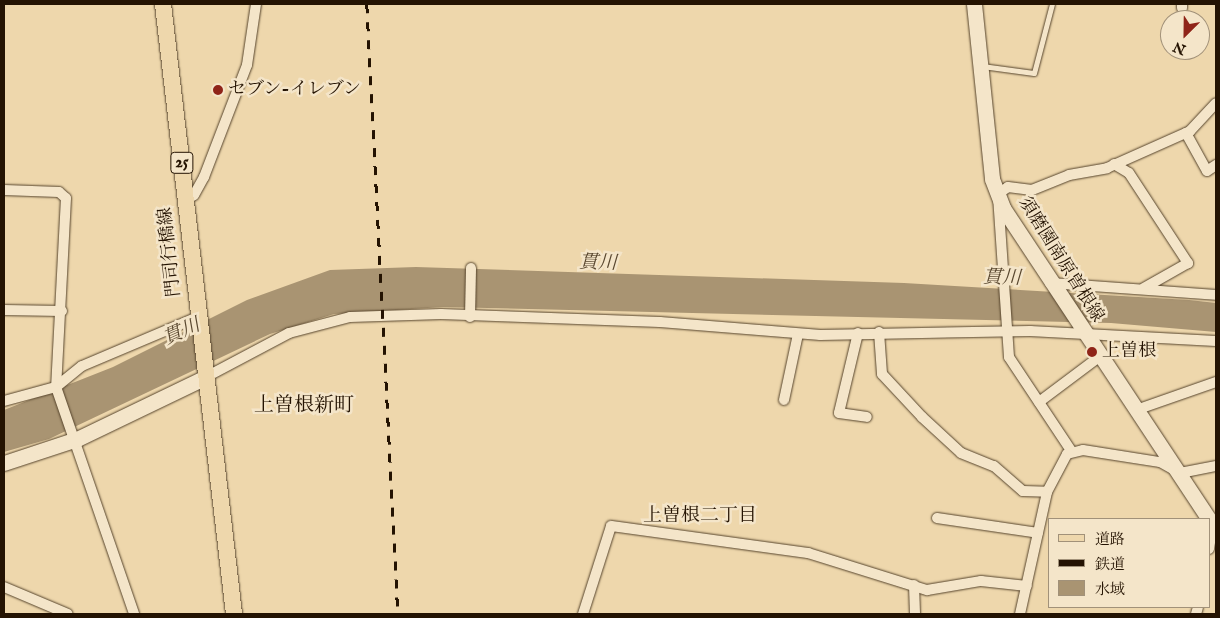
<!DOCTYPE html>
<meta charset="utf-8">
<style>
body{margin:0}
#map{position:relative;width:1220px;height:618px;overflow:hidden;background:#eed7ac;font-family:"IM FELL English","Noto Serif JP",serif}
div>[style]{position:absolute}
.water>*{inset:0;background:#a99472}
.roads{filter:drop-shadow(0 0 1px #56442c) drop-shadow(0 0 1px #56442c)}
.lane>*{height:5px;margin:-2.5px;padding:0 2.5px;transform-origin:2.5px;border-radius:2.5px;background:#f4e5c9}
.street>*{height:10px;margin:-5px;padding:0 5px;transform-origin:5px;border-radius:5px;background:#f4e5c9}
.secondary>*{height:15px;margin:-7.5px;padding:0 7.5px;transform-origin:7.5px;border-radius:7.5px;background:#f4e5c9}
.primary>*{height:16px;margin:-8px;padding:0 8px;transform-origin:8px;border-radius:8px;background:#eed7ac}
.rail>*{height:2.5px;margin-top:-1.25px;transform-origin:0;background:repeating-linear-gradient(90deg,#241302 0 9px,transparent 0 18px)}
.dots>*{width:14px;height:14px;translate:-50% -50%;box-sizing:border-box;border:2px solid #f4e5c9;border-radius:50%}
span{translate:-50% -50%;white-space:nowrap;text-align:center;line-height:1.15;-webkit-text-stroke:5px #f4e5c9;paint-order:stroke}
.shield-label span{padding:1px 4px;background:#f4e5c9;border:1px solid;border-radius:4px;-webkit-text-stroke-width:0}
.shield-label{font-size:16px;color:#241302;font-weight:700}
.poi-label{font-size:18px;color:#241302}
.left{translate:0 -50%;text-align:left}
.street-label{font-size:18px;color:#241302}
.water-label{font-size:19px;color:#59472f;font-style:italic}
.neighbourhood-label{font-size:19px;color:#241302}
.quarter-label{font-size:20px;color:#241302}
.frame{position:absolute;inset:0;border:5px solid #241302;pointer-events:none}
.legend{position:absolute;left:1048px;top:518px;width:162px;height:90px;box-sizing:border-box;background:#f4e5c9;border:1px solid #a19179;margin:0;padding:6px 9px;list-style:none;font-size:15px;color:#241302}
.legend li{display:flex;align-items:center;gap:10px;height:25px}
.legend b{width:25px;border:1px solid #a19179}
.north{position:absolute;left:1160px;top:10px;width:50px;height:50px;box-sizing:border-box;background:#f4e5c9;border:1px solid #a19179;border-radius:50%;rotate:203deg;font-size:14px;font-weight:700;line-height:20px;text-align:center;color:#241302}
.north::after{content:'';display:block;margin:auto;width:18px;height:22px;background:#8f2418;clip-path:polygon(50% 0,100% 100%,50% 72%,0 100%)}
</style>
<div id="map">
<div class="water">
<i style="clip-path:polygon(416px 267px,904px 283px,1189px 300px,1216px 303px,1216px 332px,1111px 323px,443px 307px,334px 314px,270px 334px,49px 439px,4px 452px,4px 410px,113px 367px,247px 300px,330px 270px)"></i>
</div>
<div class="roads">
<div class="lane">
<i style="left:982px;top:66px;width:52px;rotate:7.7deg"></i>
<i style="left:1034px;top:73px;width:71px;rotate:-75.4deg"></i>
</div>
<div class="street">
<i style="left:1182px;top:4px;width:4px;rotate:90deg"></i>
<i style="left:1186px;top:133px;width:43px;rotate:61.1deg"></i>
<i style="left:1207px;top:171px;width:11px;rotate:-34deg"></i>
<i style="left:1114px;top:164px;width:17px;rotate:31deg"></i>
<i style="left:1129px;top:173px;width:108px;rotate:56.8deg"></i>
<i style="left:1188px;top:263px;width:51px;rotate:150.4deg"></i>
<i style="left:4px;top:190px;width:55px;rotate:2.1deg"></i>
<i style="left:59px;top:192px;width:9px;rotate:41deg"></i>
<i style="left:66px;top:198px;width:189px;rotate:93deg"></i>
<i style="left:56px;top:387px;width:240px;rotate:71deg"></i>
<i style="left:186px;top:200px;width:9px;rotate:-32deg"></i>
<i style="left:194px;top:195px;width:21px;rotate:-61deg"></i>
<i style="left:204px;top:177px;width:120px;rotate:-69deg"></i>
<i style="left:247px;top:65px;width:62px;rotate:-81.6deg"></i>
<i style="left:1050px;top:283px;width:166px;rotate:4.1deg"></i>
<i style="left:4px;top:310px;width:58px;rotate:1deg"></i>
<i style="left:470px;top:317px;width:49px;rotate:-88.8deg"></i>
<i style="left:879px;top:332px;width:42px;rotate:85.9deg"></i>
<i style="left:882px;top:374px;width:59px;rotate:47.1deg"></i>
<i style="left:922px;top:417px;width:53px;rotate:42.7deg"></i>
<i style="left:961px;top:453px;width:35px;rotate:22deg"></i>
<i style="left:994px;top:466px;width:38px;rotate:41deg"></i>
<i style="left:1023px;top:491px;width:24px;rotate:2deg"></i>
<i style="left:858px;top:333px;width:82px;rotate:103.4deg"></i>
<i style="left:839px;top:413px;width:28px;rotate:8deg"></i>
<i style="left:206px;top:377px;width:94px;rotate:-27.9deg"></i>
<i style="left:289px;top:333px;width:63px;rotate:-14.7deg"></i>
<i style="left:350px;top:317px;width:91px;rotate:-1.9deg"></i>
<i style="left:441px;top:314px;width:219px;rotate:2.1deg"></i>
<i style="left:660px;top:322px;width:161px;rotate:4.6deg"></i>
<i style="left:820px;top:335px;width:210px;rotate:-1.1deg"></i>
<i style="left:1030px;top:331px;width:186px;rotate:3.1deg"></i>
<i style="left:784px;top:400px;width:67px;rotate:-78deg"></i>
<i style="left:4px;top:401px;width:54px;rotate:-15.1deg"></i>
<i style="left:56px;top:387px;width:33px;rotate:-39deg"></i>
<i style="left:82px;top:366px;width:126px;rotate:-22.9deg"></i>
<i style="left:1039px;top:402px;width:75px;rotate:-36.9deg"></i>
<i style="left:1136px;top:410px;width:85px;rotate:-19.3deg"></i>
<i style="left:1072px;top:452px;width:114px;rotate:-123.6deg"></i>
<i style="left:1009px;top:357px;width:163px;rotate:-93.9deg"></i>
<i style="left:998px;top:194px;width:12px;rotate:-35deg"></i>
<i style="left:1008px;top:187px;width:24px;rotate:7deg"></i>
<i style="left:1032px;top:190px;width:40px;rotate:-22deg"></i>
<i style="left:1069px;top:175px;width:39px;rotate:-10deg"></i>
<i style="left:1107px;top:168px;width:91px;rotate:-24deg"></i>
<i style="left:1190px;top:131px;width:38px;rotate:-47deg"></i>
<i style="left:937px;top:518px;width:102px;rotate:8.4deg"></i>
<i style="left:1209px;top:549px;width:24px;rotate:-81deg"></i>
<i style="left:914px;top:585px;width:29px;rotate:88deg"></i>
<i style="left:4px;top:587px;width:69px;rotate:22.9deg"></i>
<i style="left:583px;top:614px;width:92px;rotate:-72.3deg"></i>
<i style="left:611px;top:526px;width:199px;rotate:7.8deg"></i>
<i style="left:808px;top:553px;width:125px;rotate:17.3deg"></i>
<i style="left:927px;top:590px;width:55px;rotate:-9.5deg"></i>
<i style="left:981px;top:581px;width:46px;rotate:6.2deg"></i>
<i style="left:1020px;top:614px;width:125px;rotate:-77.5deg"></i>
<i style="left:1047px;top:492px;width:43px;rotate:-62.2deg"></i>
<i style="left:1067px;top:454px;width:16px;rotate:-14deg"></i>
<i style="left:1083px;top:450px;width:78px;rotate:8.9deg"></i>
<i style="left:1160px;top:462px;width:23px;rotate:29deg"></i>
<i style="left:1180px;top:473px;width:37px;rotate:-11deg"></i>
<i style="left:1196px;top:614px;width:7px;rotate:-74deg"></i>
</div>
<div class="secondary">
<i style="left:974px;top:4px;width:176px;rotate:84.1deg"></i>
<i style="left:992px;top:179px;width:31px;rotate:69deg"></i>
<i style="left:1003px;top:208px;width:386px;rotate:56.5deg"></i>
<i style="left:4px;top:463px;width:77px;rotate:-18.2deg"></i>
<i style="left:77px;top:439px;width:143px;rotate:-25.7deg"></i>
</div>
<div class="primary">
<i style="left:163px;top:4px;width:614px;rotate:83.36deg"></i>
</div>
</div>
<div class="rail">
<i style="left:367px;top:4px;width:611px;rotate:87.09deg"></i>
</div>
<div class="dots">
<i style="left:218px;top:90px;background:#8f2418"></i>
<i style="left:1092px;top:352px;background:#8f2418"></i>
</div>
<div class="shield-label">
<span style="left:182px;top:163px">25</span>
</div>
<div class="poi-label">
<span class="left" style="left:228px;top:90px">セブン-イレブン</span>
<span class="left" style="left:1102px;top:352px">上曽根</span>
</div>
<div class="street-label">
<span style="left:171px;top:252px;rotate:-96deg">門司行橋線</span>
<span style="left:1060px;top:260px;rotate:58deg">須磨園南原曽根線</span>
</div>
<div class="water-label">
<span style="left:598px;top:264px;rotate:2deg">貫川</span>
<span style="left:1002px;top:279px;rotate:2deg">貫川</span>
<span style="left:182px;top:333px;rotate:-24deg">貫川</span>
</div>
<div class="neighbourhood-label">
<span style="left:700px;top:517px">上曽根二丁目</span>
</div>
<div class="quarter-label">
<span style="left:304px;top:405px">上曽根新町</span>
</div>
<div class="frame"></div>
<ul class="legend">
<li><b style="height:6px;background:#eed7ac"></b>道路</li>
<li><b style="height:6px;background:#241302"></b>鉄道</li>
<li><b style="height:14px;background:#a99472"></b>水域</li>
</ul>
<div class="north">N</div>
</div>
